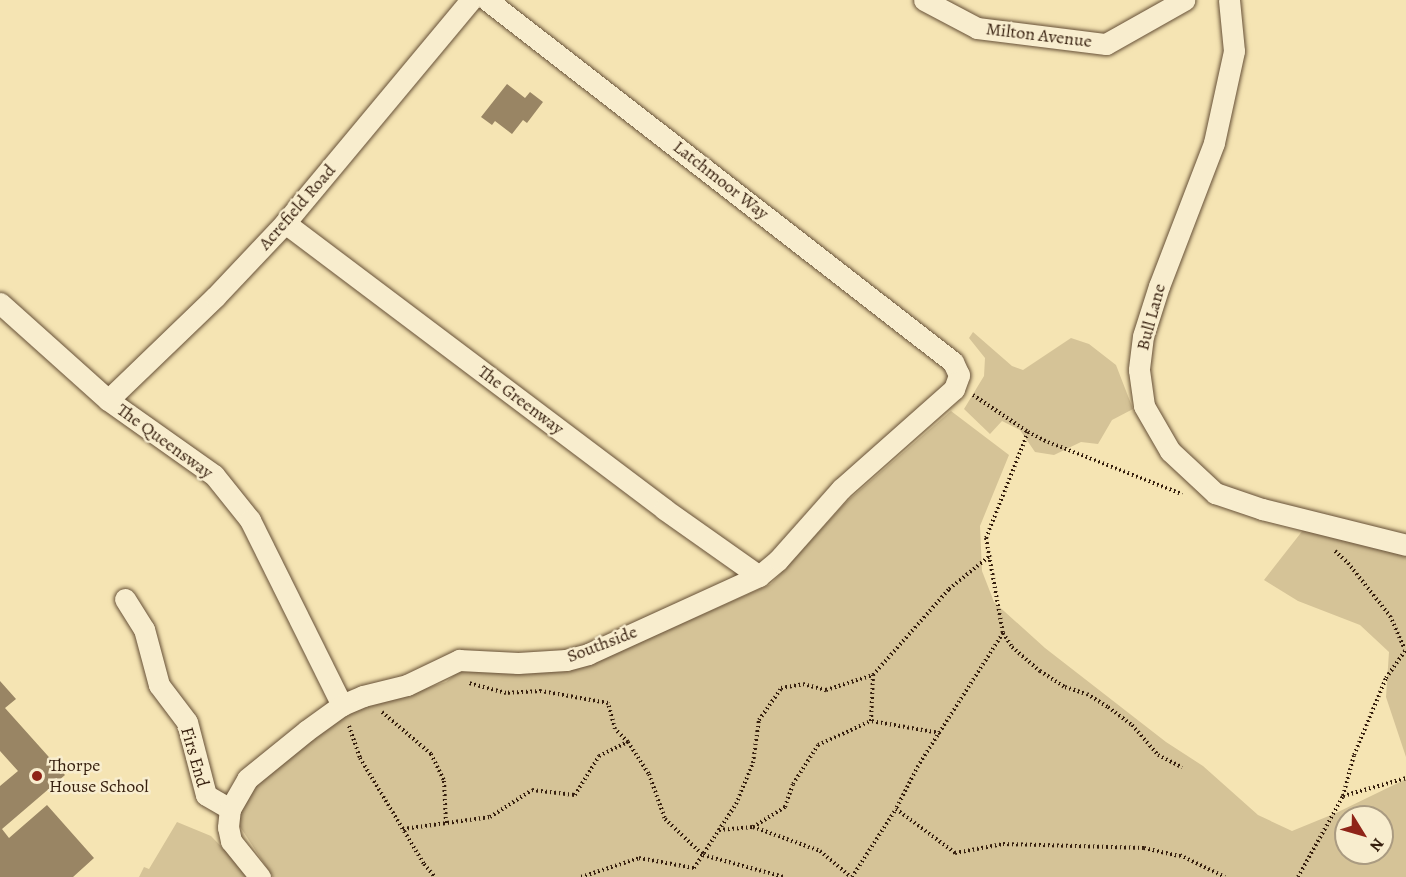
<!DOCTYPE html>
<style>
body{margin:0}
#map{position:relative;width:1406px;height:877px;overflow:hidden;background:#f5e4b3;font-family:Alegreya,serif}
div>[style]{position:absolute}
.green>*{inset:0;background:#d5c397}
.building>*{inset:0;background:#998564}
.path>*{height:4px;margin-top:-2px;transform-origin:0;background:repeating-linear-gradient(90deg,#361f0e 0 1.5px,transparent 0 4.5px)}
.roads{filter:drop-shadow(0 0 2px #665037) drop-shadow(0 0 2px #665037)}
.minor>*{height:21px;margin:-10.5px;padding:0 10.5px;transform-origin:10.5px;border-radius:10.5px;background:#f8edce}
.dots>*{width:16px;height:16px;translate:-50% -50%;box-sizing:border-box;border:3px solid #f8edce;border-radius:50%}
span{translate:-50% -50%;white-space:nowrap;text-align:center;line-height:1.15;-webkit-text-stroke:5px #f8edce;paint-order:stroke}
.street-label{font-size:18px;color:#361f0e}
.poi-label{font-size:18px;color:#361f0e}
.left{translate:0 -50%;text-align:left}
.north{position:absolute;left:1334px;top:805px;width:60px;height:60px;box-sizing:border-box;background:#f8edce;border:2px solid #aa9b81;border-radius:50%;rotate:127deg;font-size:16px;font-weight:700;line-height:24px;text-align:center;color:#361f0e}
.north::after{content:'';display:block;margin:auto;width:21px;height:27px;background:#8f2418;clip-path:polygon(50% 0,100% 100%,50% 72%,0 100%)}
</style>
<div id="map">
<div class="green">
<i style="clip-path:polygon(973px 332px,1012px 366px,1023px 370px,1071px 338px,1089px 344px,1116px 365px,1133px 409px,1112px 420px,1098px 444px,1081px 442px,1054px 455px,1035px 452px,1020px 430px,1002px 421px,990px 434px,964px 409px,984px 376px,985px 358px,969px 338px)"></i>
<i style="clip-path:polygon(evenodd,951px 411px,1009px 455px,980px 526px,982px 571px,994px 602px,1045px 648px,1166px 742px,1203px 766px,1258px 815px,1292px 831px,1336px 813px,1406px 779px,1406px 877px,273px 877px,235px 819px,249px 787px,336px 720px,358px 709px,446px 682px,473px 659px,587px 666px,771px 584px,845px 503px,951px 411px,1346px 817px,1382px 817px,1382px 853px,1346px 853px,1346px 817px)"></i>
<i style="clip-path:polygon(1307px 525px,1406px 549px,1406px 757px,1386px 697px,1389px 652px,1360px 625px,1298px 601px,1264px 580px)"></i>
<i style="clip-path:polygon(177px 822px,211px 836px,251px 877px,139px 877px,144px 867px,149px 869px)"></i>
</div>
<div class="building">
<i style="clip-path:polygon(507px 84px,525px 98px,530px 92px,543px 102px,527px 123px,523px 120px,512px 134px,495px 121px,492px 125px,481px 117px)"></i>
<i style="clip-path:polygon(0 681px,16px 699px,5px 708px,65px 775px,2px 829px,9px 838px,47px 805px,94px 858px,73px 877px,0 877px,0 786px,18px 771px,0 751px)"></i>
</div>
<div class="path">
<i style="left:973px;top:395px;width:66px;rotate:33.9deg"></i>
<i style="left:1028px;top:432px;width:22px;rotate:27deg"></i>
<i style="left:1048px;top:442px;width:144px;rotate:21.2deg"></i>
<i style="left:1028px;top:432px;width:114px;rotate:111.6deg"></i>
<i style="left:986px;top:538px;width:97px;rotate:79.9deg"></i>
<i style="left:1003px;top:633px;width:17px;rotate:57deg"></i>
<i style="left:1012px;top:647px;width:37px;rotate:41deg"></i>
<i style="left:1040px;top:671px;width:30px;rotate:33deg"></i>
<i style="left:1065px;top:687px;width:23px;rotate:18deg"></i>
<i style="left:1087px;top:694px;width:25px;rotate:32deg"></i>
<i style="left:1108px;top:707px;width:30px;rotate:37deg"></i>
<i style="left:1132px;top:725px;width:40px;rotate:49deg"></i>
<i style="left:1158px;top:755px;width:27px;rotate:27deg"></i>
<i style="left:1335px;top:551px;width:18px;rotate:43deg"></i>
<i style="left:1348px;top:563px;width:68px;rotate:51.6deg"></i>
<i style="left:1390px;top:616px;width:36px;rotate:66deg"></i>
<i style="left:1003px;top:633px;width:158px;rotate:122.6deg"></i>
<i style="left:918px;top:766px;width:48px;rotate:117.1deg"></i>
<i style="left:896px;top:809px;width:74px;rotate:36.7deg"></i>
<i style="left:955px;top:853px;width:49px;rotate:-10.6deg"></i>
<i style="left:1003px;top:844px;width:141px;rotate:1.6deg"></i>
<i style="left:1144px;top:848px;width:37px;rotate:13deg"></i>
<i style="left:382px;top:712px;width:65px;rotate:40.6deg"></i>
<i style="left:431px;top:754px;width:30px;rotate:64deg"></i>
<i style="left:444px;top:781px;width:43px;rotate:87.3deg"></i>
<i style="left:349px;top:726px;width:34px;rotate:71deg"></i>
<i style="left:360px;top:758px;width:124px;rotate:58.9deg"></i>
<i style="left:424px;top:864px;width:17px;rotate:50deg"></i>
<i style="left:940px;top:733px;width:70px;rotate:-170.1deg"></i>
<i style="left:871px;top:721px;width:46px;rotate:-87.5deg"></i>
<i style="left:873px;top:675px;width:115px;rotate:-48.5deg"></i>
<i style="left:949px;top:589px;width:54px;rotate:-39deg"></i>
<i style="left:628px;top:742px;width:38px;rotate:57deg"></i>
<i style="left:649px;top:774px;width:48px;rotate:70.4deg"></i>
<i style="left:665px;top:819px;width:52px;rotate:43.5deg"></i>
<i style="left:703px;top:855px;width:84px;rotate:15.2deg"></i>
<i style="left:1343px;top:796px;width:42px;rotate:-75deg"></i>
<i style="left:1354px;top:755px;width:83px;rotate:-67.4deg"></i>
<i style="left:1386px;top:678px;width:35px;rotate:-55deg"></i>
<i style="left:753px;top:827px;width:38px;rotate:-32deg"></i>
<i style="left:785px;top:807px;width:24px;rotate:-71deg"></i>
<i style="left:793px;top:784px;width:46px;rotate:-57.3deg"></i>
<i style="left:818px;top:745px;width:58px;rotate:-24.4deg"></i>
<i style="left:403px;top:829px;width:88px;rotate:-7.9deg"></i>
<i style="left:490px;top:817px;width:50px;rotate:-32.7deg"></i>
<i style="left:532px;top:790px;width:43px;rotate:6.6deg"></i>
<i style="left:575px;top:795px;width:46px;rotate:-58.4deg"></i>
<i style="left:599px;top:756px;width:32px;rotate:-26deg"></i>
<i style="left:628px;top:742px;width:18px;rotate:-135deg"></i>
<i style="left:615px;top:729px;width:27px;rotate:-105deg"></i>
<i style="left:608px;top:703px;width:68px;rotate:-169.8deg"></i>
<i style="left:541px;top:691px;width:35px;rotate:177deg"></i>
<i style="left:506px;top:693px;width:38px;rotate:-165deg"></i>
<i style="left:719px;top:830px;width:34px;rotate:-5deg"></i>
<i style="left:753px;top:827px;width:71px;rotate:19.7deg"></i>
<i style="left:820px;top:851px;width:40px;rotate:40deg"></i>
<i style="left:1180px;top:855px;width:50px;rotate:26.1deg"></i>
<i style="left:581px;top:877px;width:61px;rotate:-18.1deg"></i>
<i style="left:639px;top:858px;width:56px;rotate:10.3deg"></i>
<i style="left:694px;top:868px;width:77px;rotate:-56.7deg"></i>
<i style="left:736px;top:804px;width:44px;rotate:-67.5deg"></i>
<i style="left:753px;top:763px;width:43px;rotate:-82.1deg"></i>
<i style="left:759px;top:720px;width:39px;rotate:-55deg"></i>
<i style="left:781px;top:688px;width:22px;rotate:-10deg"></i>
<i style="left:803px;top:684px;width:24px;rotate:15deg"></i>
<i style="left:826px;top:690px;width:49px;rotate:-17.7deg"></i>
<i style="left:852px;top:877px;width:81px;rotate:-57.1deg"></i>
<i style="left:1298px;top:877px;width:93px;rotate:-60.9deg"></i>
<i style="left:1343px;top:796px;width:66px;rotate:-15.9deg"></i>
</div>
<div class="roads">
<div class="minor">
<i style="left:924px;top:0;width:60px;rotate:27.8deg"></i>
<i style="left:977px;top:28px;width:130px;rotate:7.1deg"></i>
<i style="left:1106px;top:44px;width:90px;rotate:-29.4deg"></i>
<i style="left:1229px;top:0;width:51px;rotate:84.4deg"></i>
<i style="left:1234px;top:51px;width:94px;rotate:102.3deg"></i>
<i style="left:1214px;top:143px;width:153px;rotate:111deg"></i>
<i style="left:1159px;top:286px;width:52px;rotate:107.7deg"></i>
<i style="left:1143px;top:336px;width:34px;rotate:97deg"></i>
<i style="left:1139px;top:370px;width:36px;rotate:82deg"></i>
<i style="left:1144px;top:406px;width:52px;rotate:60deg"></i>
<i style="left:1170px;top:451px;width:62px;rotate:43deg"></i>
<i style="left:1215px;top:493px;width:50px;rotate:18.8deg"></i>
<i style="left:1262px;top:509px;width:148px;rotate:14deg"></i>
<i style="left:285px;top:223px;width:475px;rotate:37deg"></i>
<i style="left:664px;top:509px;width:116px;rotate:35.2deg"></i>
<i style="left:0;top:303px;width:145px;rotate:41.9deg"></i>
<i style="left:108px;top:400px;width:130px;rotate:35.3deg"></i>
<i style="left:214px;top:475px;width:58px;rotate:51.3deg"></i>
<i style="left:250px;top:520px;width:207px;rotate:63.6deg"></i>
<i style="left:108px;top:400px;width:149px;rotate:-43.9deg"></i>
<i style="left:215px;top:297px;width:102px;rotate:-46.6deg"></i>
<i style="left:285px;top:223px;width:290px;rotate:-50.2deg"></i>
<i style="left:125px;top:599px;width:36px;rotate:58deg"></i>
<i style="left:144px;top:629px;width:58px;rotate:75deg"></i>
<i style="left:159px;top:685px;width:46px;rotate:52.9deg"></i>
<i style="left:187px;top:722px;width:75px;rotate:75.4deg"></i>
<i style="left:206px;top:795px;width:28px;rotate:30deg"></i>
<i style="left:260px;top:877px;width:46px;rotate:-128.9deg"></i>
<i style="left:231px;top:841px;width:14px;rotate:-102deg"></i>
<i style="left:228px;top:827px;width:18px;rotate:-84deg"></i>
<i style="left:230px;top:809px;width:34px;rotate:-60deg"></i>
<i style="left:247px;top:779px;width:76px;rotate:-39.1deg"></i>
<i style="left:306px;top:731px;width:44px;rotate:-35.8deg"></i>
<i style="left:342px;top:705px;width:23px;rotate:-23deg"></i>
<i style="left:363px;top:696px;width:45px;rotate:-14deg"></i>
<i style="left:407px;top:685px;width:58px;rotate:-25.7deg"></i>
<i style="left:459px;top:660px;width:59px;rotate:2.9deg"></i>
<i style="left:518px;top:663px;width:48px;rotate:-3.6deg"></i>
<i style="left:566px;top:660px;width:23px;rotate:-15deg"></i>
<i style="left:588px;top:654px;width:188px;rotate:-24.5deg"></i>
<i style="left:759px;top:576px;width:25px;rotate:-40deg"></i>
<i style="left:778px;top:560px;width:95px;rotate:-48.4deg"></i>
<i style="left:841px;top:489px;width:151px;rotate:-41.5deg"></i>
<i style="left:954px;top:389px;width:15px;rotate:-70deg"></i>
<i style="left:959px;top:375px;width:14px;rotate:-115deg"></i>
<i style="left:953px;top:362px;width:590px;rotate:-142.16deg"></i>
</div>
</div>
<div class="dots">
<i style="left:37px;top:776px;background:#8f2418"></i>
</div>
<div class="street-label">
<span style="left:1039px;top:35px;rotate:7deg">Milton Avenue</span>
<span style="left:721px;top:180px;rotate:38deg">Latchmoor Way</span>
<span style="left:297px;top:207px;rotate:-49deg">Acrefield Road</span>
<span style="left:1151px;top:317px;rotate:-75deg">Bull Lane</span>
<span style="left:521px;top:400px;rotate:37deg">The Greenway</span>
<span style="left:165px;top:441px;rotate:36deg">The Queensway</span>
<span style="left:602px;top:644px;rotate:-21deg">Southside</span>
<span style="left:195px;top:757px;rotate:74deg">Firs End</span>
</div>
<div class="poi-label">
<span class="left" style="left:49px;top:776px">Thorpe<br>House School</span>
</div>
<div class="north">N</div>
</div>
